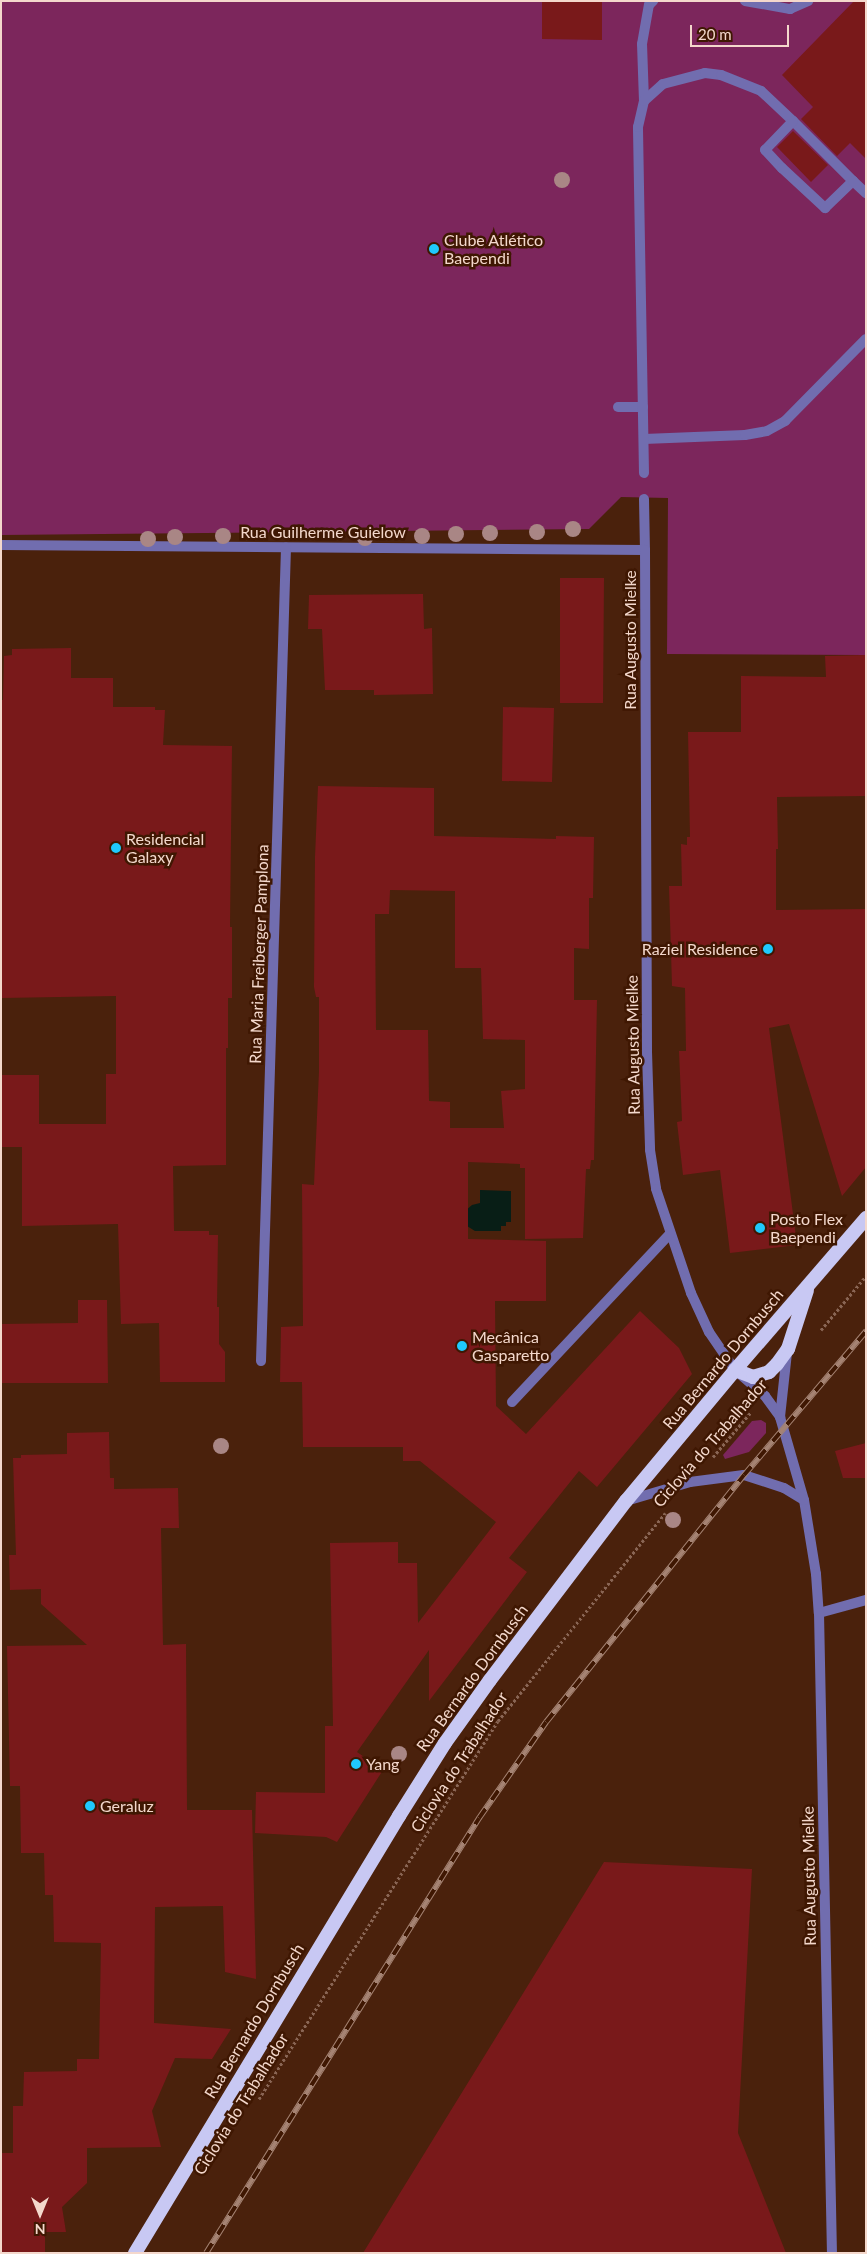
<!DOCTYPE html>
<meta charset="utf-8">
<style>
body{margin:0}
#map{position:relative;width:867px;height:2254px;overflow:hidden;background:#4a210c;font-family:Lato,sans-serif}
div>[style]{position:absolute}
.green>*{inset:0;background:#7c265c}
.water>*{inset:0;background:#081e16}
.building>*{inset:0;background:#79191a}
.path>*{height:3px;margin-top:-1.5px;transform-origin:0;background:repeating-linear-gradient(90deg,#896554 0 2.5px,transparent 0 5px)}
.service>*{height:10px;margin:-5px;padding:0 5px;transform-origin:5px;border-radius:5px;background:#716daf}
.minor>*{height:10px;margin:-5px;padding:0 5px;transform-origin:5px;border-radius:5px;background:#716daf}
.tertiary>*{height:10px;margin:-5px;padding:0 5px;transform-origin:5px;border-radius:5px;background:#716daf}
.trunk>*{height:14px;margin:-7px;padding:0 7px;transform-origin:7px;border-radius:7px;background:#c8c8f3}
.rail>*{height:5.5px;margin-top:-2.75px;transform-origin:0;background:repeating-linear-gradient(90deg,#3f1702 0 11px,#a58373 0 22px);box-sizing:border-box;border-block:1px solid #a58373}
.trees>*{width:16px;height:16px;margin:-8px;border-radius:50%;background:#a98685}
.dots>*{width:14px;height:14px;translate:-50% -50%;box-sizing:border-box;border:2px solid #3f1702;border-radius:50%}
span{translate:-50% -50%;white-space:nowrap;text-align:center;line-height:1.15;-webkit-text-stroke:5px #3f1702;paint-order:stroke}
.poi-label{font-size:16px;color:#f4d8cc}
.left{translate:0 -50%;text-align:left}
.right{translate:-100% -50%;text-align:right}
.street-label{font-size:16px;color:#f4d8cc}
.frame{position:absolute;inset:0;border:2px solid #f4d8cc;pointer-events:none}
.north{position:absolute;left:15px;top:2189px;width:50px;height:50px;-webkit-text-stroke:4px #3f1702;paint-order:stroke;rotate:180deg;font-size:14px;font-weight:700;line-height:20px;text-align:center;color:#f4d8cc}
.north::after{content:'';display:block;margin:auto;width:18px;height:22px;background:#f4d8cc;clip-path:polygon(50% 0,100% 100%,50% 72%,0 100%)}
.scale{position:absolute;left:690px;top:25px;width:99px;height:22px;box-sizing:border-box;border:2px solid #f4d8cc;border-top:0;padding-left:6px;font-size:15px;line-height:18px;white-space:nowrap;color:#f4d8cc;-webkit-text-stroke:4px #3f1702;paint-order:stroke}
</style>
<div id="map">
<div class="green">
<i style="clip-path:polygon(1px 1px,866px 1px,866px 655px,667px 654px,668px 498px,621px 497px,589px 529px,1px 535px)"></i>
<i style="clip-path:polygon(761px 1420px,766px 1423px,766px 1433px,749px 1452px,725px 1459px,723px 1455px,752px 1421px)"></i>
</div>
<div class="water">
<i style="clip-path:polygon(480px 1190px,511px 1191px,511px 1222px,506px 1222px,506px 1226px,501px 1226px,501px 1231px,475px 1231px,467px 1226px,465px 1211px,472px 1205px,480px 1203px)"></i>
</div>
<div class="building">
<i style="clip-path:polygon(542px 1px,602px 1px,602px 40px,542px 39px)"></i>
<i style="clip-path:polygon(854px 1px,866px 1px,866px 159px,850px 143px,837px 156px,801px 119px,813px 107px,782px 75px)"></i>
<i style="clip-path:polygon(793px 131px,828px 165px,811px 182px,777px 147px)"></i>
<i style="clip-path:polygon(560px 578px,604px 578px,603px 703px,560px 703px)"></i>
<i style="clip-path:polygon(423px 594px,424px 629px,432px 628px,433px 694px,374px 695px,374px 690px,325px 690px,322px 629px,308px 629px,309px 595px)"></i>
<i style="clip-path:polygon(71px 648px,71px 678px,113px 678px,113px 707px,155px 707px,155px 710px,165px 710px,163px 745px,232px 746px,230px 927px,232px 927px,232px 998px,228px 998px,228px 1048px,226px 1048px,226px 1165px,173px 1166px,174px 1231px,209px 1231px,209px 1235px,218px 1235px,217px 1307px,219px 1307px,219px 1344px,225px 1352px,225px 1382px,160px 1382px,159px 1323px,121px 1324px,118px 1224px,22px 1226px,22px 1147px,1px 1147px,1px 1075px,39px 1075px,39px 1124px,106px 1124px,106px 1074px,116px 1074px,116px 996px,2px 998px,1px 700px,3px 700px,4px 656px,12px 655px,12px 649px)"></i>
<i style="clip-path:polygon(866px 655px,866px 796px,777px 797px,778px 849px,776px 849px,776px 910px,866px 909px,866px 1167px,842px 1196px,789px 1024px,769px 1028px,797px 1245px,730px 1253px,720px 1170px,683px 1175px,677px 1122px,682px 1121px,679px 1051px,686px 1051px,685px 988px,672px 986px,669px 886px,682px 886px,681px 844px,687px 845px,687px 837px,690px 837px,688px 732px,741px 732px,741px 676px,826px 677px,825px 656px)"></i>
<i style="clip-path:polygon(503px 707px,554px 708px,552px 782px,502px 781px)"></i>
<i style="clip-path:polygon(evenodd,318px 786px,434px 788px,434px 836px,556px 839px,556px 836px,594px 837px,593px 898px,589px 898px,589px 949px,574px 948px,574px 1000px,597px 1000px,594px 1160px,591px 1160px,590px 1169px,586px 1169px,583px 1238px,525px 1239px,525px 1168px,520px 1168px,520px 1164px,468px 1162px,468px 1239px,546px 1241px,546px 1301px,495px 1301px,496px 1406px,526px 1434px,640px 1311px,679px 1348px,692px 1374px,597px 1487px,579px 1471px,509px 1558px,527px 1572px,429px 1701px,429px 1650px,357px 1752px,383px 1770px,337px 1842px,326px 1837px,255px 1833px,256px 1792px,325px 1793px,325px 1726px,333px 1726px,330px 1543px,398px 1542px,398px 1563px,417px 1563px,418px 1623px,496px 1522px,420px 1461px,403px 1461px,403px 1447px,303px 1447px,302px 1382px,280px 1382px,281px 1327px,303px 1326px,302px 1184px,314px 1185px,319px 1071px,319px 997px,316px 997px,314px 987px,315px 857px,318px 786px,390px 890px,455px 891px,455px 968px,481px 968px,483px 1039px,525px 1040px,525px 1089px,501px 1091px,504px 1128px,450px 1128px,450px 1102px,429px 1101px,428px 1030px,376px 1030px,375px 914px,389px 914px,390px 890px)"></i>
<i style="clip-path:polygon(78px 1300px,107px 1300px,108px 1383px,1px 1383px,1px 1324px,78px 1323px)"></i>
<i style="clip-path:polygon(109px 1432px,110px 1478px,114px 1478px,114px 1489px,178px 1488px,179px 1528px,161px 1528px,163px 1645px,186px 1644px,187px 1810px,252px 1810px,256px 1979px,225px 1972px,223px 1906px,155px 1907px,154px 2023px,231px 2029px,212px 2059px,175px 2058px,152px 2111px,161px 2147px,87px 2148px,87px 2183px,62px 2207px,66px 2232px,45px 2232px,45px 2253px,1px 2253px,1px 2153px,13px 2153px,13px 2106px,23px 2106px,24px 2072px,77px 2071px,77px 2059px,99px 2059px,101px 1943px,54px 1942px,53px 1895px,45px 1895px,44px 1853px,21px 1853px,20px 1786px,10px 1786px,7px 1646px,87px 1645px,41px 1604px,41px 1589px,10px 1590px,9px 1555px,16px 1555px,13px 1458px,21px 1458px,21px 1455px,67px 1454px,67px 1433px)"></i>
<i style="clip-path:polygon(866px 1443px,866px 1478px,843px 1478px,835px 1451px)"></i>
<i style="clip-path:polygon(604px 1862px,752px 1869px,738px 2133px,786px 2253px,363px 2253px)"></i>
</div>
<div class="path">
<i style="left:821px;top:1330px;width:70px;rotate:-50.2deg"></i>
<i style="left:713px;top:1457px;width:59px;rotate:-49.8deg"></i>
<i style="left:259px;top:2099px;width:447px;rotate:-57.7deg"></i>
<i style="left:498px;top:1721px;width:267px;rotate:-51.2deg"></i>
</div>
<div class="service">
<i style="left:745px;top:1px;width:46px;rotate:10.1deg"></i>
<i style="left:790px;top:9px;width:20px;rotate:-24deg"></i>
<i style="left:644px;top:101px;width:57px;rotate:-92deg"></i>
<i style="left:642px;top:44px;width:40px;rotate:-80deg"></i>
<i style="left:649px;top:5px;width:6px;rotate:-45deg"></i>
<i style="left:793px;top:121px;width:85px;rotate:45deg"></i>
<i style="left:618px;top:407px;width:25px"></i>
<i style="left:644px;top:439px;width:101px;rotate:-2.3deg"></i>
<i style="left:745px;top:435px;width:22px;rotate:-10deg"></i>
<i style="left:767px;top:431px;width:21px;rotate:-29deg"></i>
<i style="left:785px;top:421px;width:115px;rotate:-45.4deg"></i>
<i style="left:644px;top:473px;width:346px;rotate:-91deg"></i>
<i style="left:638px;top:127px;width:27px;rotate:-77deg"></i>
<i style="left:644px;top:101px;width:25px;rotate:-42deg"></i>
<i style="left:663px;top:84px;width:43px;rotate:-14.7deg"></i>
<i style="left:705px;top:73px;width:16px;rotate:7deg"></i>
<i style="left:721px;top:75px;width:43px;rotate:21.8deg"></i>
<i style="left:761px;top:91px;width:44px;rotate:43.2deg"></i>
<i style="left:793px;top:121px;width:40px;rotate:134deg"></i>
<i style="left:765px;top:150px;width:25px;rotate:47deg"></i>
<i style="left:782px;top:168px;width:59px;rotate:42.9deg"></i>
<i style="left:825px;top:208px;width:39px;rotate:-44deg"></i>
<i style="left:853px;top:181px;width:18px;rotate:43deg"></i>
<i style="left:644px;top:499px;width:51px;rotate:88.9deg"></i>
</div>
<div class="minor">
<i style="left:1px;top:545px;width:644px;rotate:0.44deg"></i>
<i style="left:645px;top:550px;width:502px;rotate:89.77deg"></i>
<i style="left:647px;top:1052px;width:98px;rotate:88.2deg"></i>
<i style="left:650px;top:1150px;width:39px;rotate:81deg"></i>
<i style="left:656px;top:1189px;width:110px;rotate:71.4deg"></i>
<i style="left:691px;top:1293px;width:43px;rotate:65.2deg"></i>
<i style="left:709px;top:1332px;width:46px;rotate:55.6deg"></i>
<i style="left:261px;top:1361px;width:814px;rotate:-88.24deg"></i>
<i style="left:512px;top:1402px;width:231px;rotate:-46.8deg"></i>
<i style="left:819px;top:1613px;width:49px;rotate:-15.5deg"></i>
</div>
<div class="tertiary">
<i style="left:741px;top:1375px;width:32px;rotate:41deg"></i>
<i style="left:765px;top:1396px;width:26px;rotate:54deg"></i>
<i style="left:780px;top:1417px;width:86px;rotate:73.9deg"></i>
<i style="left:804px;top:1500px;width:75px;rotate:80.8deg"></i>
<i style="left:816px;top:1574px;width:39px;rotate:86deg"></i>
<i style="left:819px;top:1613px;width:640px;rotate:88.84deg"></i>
<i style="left:780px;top:1417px;width:64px;rotate:-83.8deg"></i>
<i style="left:626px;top:1501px;width:67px;rotate:-16.5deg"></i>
<i style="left:690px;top:1482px;width:54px;rotate:-7.4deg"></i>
<i style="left:744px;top:1475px;width:42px;rotate:18deg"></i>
<i style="left:784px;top:1488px;width:23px;rotate:31deg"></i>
</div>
<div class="trunk">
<i style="left:735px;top:1370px;width:19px;rotate:21deg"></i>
<i style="left:753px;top:1377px;width:17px;rotate:-17deg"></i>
<i style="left:769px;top:1372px;width:11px;rotate:-45deg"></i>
<i style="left:777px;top:1364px;width:19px;rotate:-54deg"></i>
<i style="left:788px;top:1349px;width:62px;rotate:-72.1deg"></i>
<i style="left:135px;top:2253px;width:511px;rotate:-58.86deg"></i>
<i style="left:399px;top:1816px;width:86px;rotate:-57.8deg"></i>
<i style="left:445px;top:1743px;width:77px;rotate:-54.5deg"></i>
<i style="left:490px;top:1680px;width:225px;rotate:-52.8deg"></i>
<i style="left:626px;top:1501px;width:170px;rotate:-50.2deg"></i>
<i style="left:735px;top:1370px;width:201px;rotate:-49.2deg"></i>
</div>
<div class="rail">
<i style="left:206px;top:2253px;width:514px;rotate:-57.89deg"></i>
<i style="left:479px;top:1818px;width:117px;rotate:-55.1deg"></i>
<i style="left:546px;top:1722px;width:317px;rotate:-51.3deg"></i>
<i style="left:744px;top:1475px;width:189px;rotate:-49.7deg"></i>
</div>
<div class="trees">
<i style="left:562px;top:180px"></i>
<i style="left:573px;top:529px"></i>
<i style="left:537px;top:532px"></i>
<i style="left:490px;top:533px"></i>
<i style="left:456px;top:534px"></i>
<i style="left:223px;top:536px"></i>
<i style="left:422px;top:536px"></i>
<i style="left:175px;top:537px"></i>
<i style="left:365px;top:538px"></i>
<i style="left:148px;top:539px"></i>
<i style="left:221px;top:1446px"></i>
<i style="left:673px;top:1520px"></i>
<i style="left:399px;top:1754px"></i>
</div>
<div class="dots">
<i style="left:434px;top:249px;background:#1fc9fd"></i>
<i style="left:116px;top:848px;background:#1fc9fd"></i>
<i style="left:768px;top:949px;background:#1fc9fd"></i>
<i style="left:760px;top:1228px;background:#1fc9fd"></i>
<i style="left:462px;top:1346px;background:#1fc9fd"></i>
<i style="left:356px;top:1764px;background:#1fc9fd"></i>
<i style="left:90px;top:1806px;background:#1fc9fd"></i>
</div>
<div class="poi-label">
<span class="left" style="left:444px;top:249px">Clube Atlético<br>Baependi</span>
<span class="left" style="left:126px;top:848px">Residencial<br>Galaxy</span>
<span class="right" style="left:758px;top:949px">Raziel Residence</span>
<span class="left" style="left:770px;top:1228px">Posto Flex<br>Baependi</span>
<span class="left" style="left:472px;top:1346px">Mecânica<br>Gasparetto</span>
<span class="left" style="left:366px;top:1764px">Yang</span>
<span class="left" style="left:100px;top:1806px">Geraluz</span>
</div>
<div class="street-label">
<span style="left:323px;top:532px">Rua Guilherme Guielow</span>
<span style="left:630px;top:640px;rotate:-90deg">Rua Augusto Mielke</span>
<span style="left:259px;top:954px;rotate:-88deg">Rua Maria Freiberger Pamplona</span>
<span style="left:633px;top:1045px;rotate:-91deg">Rua Augusto Mielke</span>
<span style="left:723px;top:1359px;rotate:-50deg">Rua Bernardo Dornbusch</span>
<span style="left:710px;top:1443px;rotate:-49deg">Ciclovia do Trabalhador</span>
<span style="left:472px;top:1678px;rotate:-54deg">Rua Bernardo Dornbusch</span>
<span style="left:459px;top:1762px;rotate:-57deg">Ciclovia do Trabalhador</span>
<span style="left:809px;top:1876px;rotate:-91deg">Rua Augusto Mielke</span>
<span style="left:254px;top:2021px;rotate:-59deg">Rua Bernardo Dornbusch</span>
<span style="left:241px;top:2104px;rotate:-58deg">Ciclovia do Trabalhador</span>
</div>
<div class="frame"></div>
<div class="north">N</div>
<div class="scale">20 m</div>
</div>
